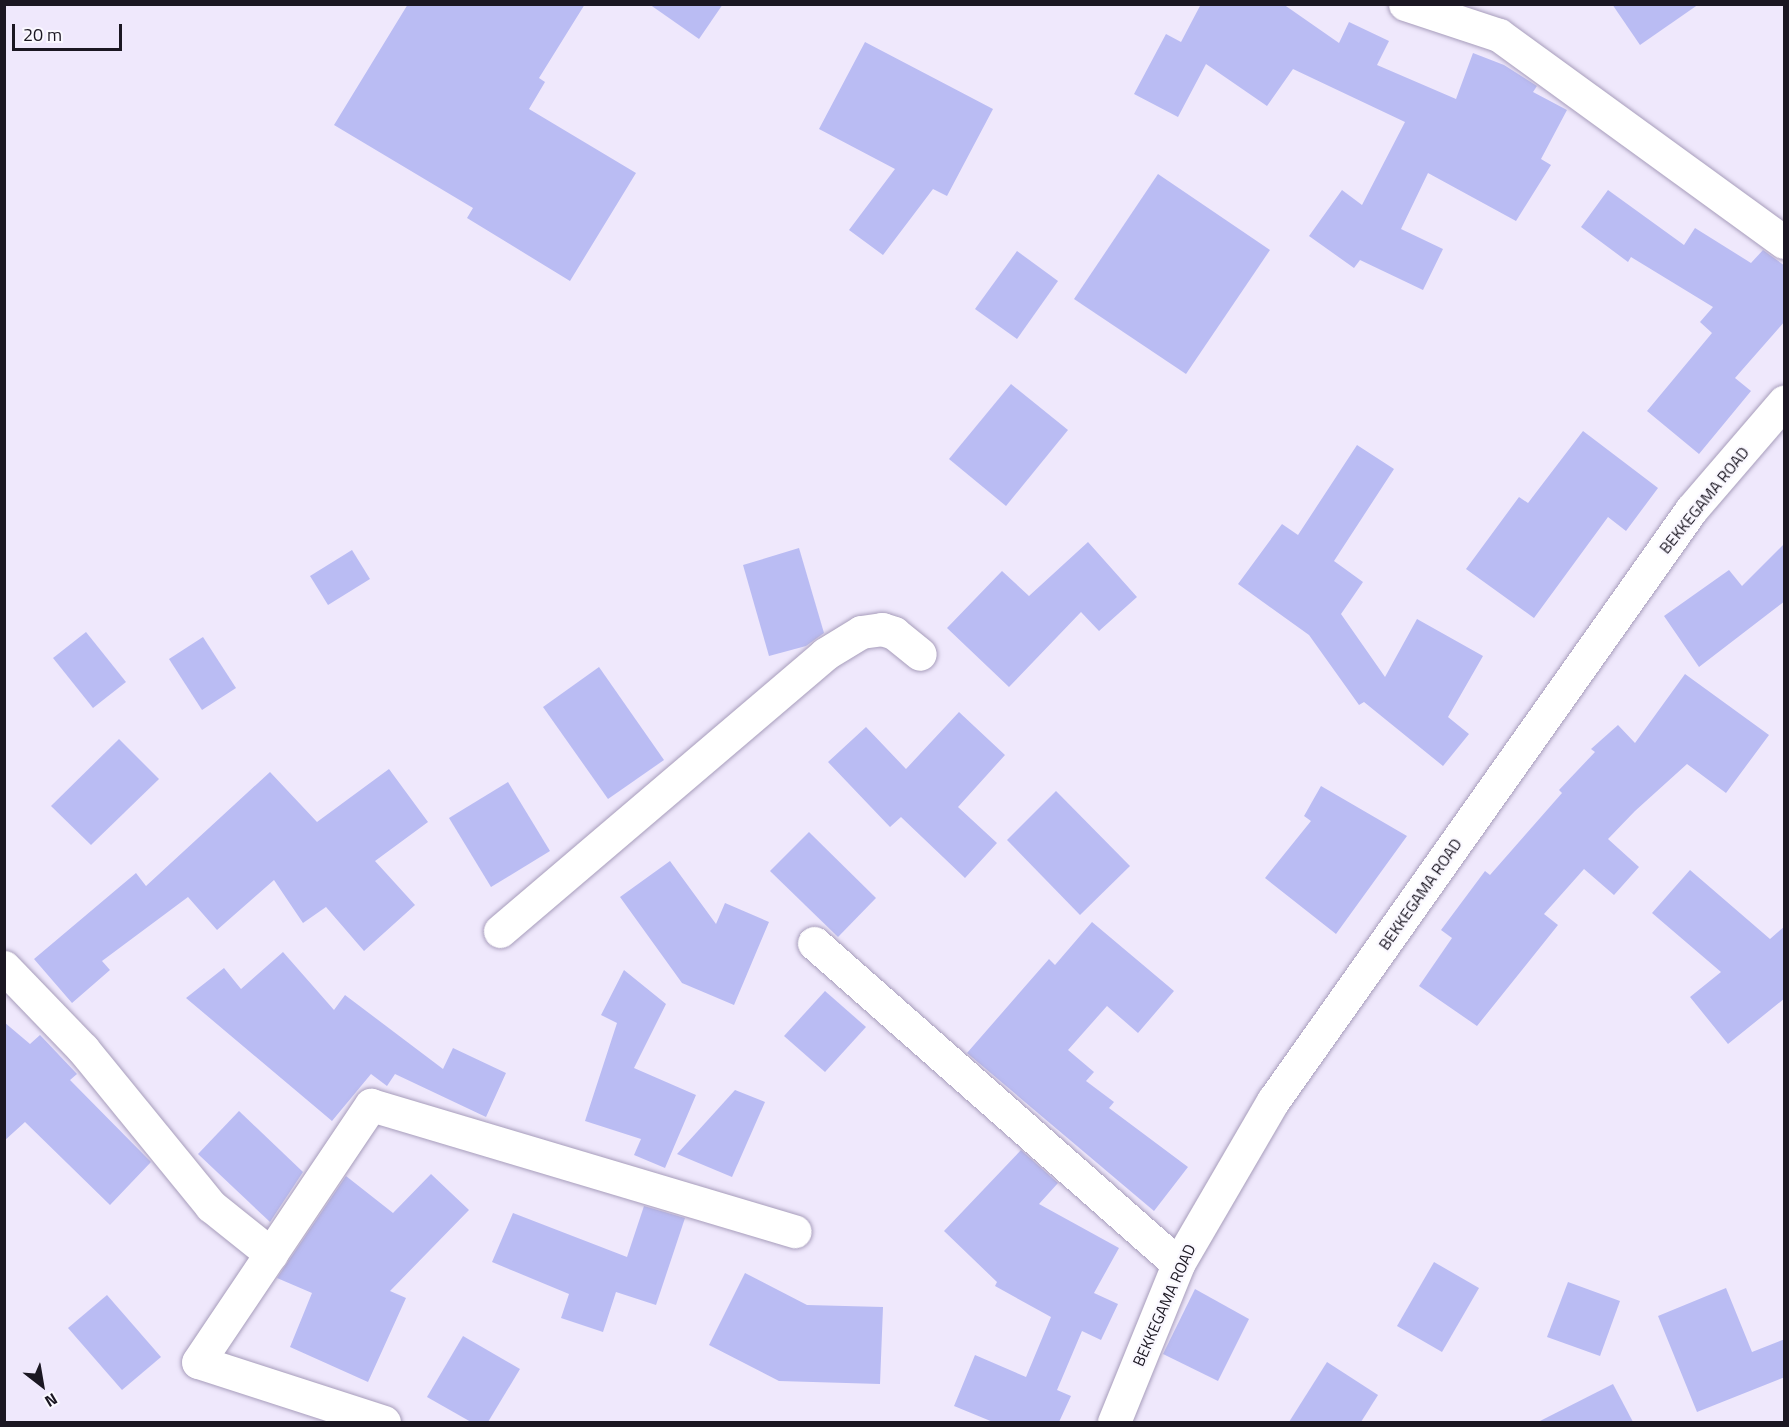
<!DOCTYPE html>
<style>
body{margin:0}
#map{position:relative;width:1789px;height:1427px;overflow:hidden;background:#efe8fc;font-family:"Titillium Web",sans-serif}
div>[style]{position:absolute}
.building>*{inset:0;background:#babcf3}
.roads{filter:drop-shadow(0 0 2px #a79dbb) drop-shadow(0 0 2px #a79dbb)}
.minor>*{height:33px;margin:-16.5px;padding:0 16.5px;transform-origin:16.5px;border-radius:16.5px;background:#fff}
span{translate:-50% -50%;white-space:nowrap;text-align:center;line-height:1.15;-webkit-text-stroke:4.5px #faf8ff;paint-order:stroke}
.street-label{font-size:16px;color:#1b1722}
.frame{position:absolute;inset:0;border:6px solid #1b1722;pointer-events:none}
.north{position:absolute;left:12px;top:1355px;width:60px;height:60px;-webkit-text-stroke:4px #faf8ff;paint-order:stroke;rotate:149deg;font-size:16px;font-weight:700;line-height:24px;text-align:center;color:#1b1722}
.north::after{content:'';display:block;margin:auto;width:21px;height:27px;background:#1b1722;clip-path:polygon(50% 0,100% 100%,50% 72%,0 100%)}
.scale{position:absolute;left:12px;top:24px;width:110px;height:27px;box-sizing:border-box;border:3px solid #1b1722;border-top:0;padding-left:8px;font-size:18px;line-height:21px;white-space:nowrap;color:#1b1722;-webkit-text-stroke:4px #faf8ff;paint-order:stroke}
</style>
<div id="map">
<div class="building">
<i style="clip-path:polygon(408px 4px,585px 4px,539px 78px,545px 82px,529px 109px,636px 173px,570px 281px,467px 218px,473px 208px,334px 125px)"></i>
<i style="clip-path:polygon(649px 4px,723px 4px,699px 39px)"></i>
<i style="clip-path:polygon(1201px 4px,1283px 4px,1339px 43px,1349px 22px,1389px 41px,1377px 65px,1456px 99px,1473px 53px,1504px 65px,1537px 86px,1533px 92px,1567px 110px,1541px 159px,1551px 165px,1516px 221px,1428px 173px,1401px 229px,1443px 249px,1423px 290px,1360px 260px,1354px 268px,1309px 236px,1342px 190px,1362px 205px,1405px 122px,1293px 69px,1267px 106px,1206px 64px,1178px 117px,1134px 94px,1166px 34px,1181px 42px)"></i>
<i style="clip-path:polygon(1612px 4px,1699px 4px,1640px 45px)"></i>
<i style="clip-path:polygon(865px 42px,993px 109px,947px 196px,933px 189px,883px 255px,849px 230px,895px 169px,819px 129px)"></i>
<i style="clip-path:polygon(1158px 174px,1270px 250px,1186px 374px,1074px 299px)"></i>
<i style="clip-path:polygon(1608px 190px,1684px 245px,1695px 228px,1751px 263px,1763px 250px,1785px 266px,1785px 321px,1735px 378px,1751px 391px,1699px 454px,1647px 411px,1712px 333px,1700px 322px,1713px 307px,1631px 257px,1628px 262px,1581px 227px)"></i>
<i style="clip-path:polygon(1017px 251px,1058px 281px,1017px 339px,975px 309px)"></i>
<i style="clip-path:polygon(1011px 384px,1068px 430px,1006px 506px,949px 459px)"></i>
<i style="clip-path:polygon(1583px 431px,1658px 488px,1626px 531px,1608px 517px,1534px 618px,1466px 569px,1519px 497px,1528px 503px)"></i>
<i style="clip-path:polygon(1357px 445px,1394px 469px,1334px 561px,1363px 582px,1341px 614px,1385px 677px,1417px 619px,1483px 656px,1448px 717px,1469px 734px,1443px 766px,1364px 702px,1359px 705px,1309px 635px,1238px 584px,1282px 524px,1298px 535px)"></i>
<i style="clip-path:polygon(1088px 542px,1137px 597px,1099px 631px,1081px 612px,1009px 687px,947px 628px,1002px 571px,1029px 596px)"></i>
<i style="clip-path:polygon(1785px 543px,1785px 601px,1699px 667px,1664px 616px,1729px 570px,1742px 586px)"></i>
<i style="clip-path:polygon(799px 548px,824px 633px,806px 646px,769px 656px,743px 565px)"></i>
<i style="clip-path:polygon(352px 550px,370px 579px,328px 605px,310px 576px)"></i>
<i style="clip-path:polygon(86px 632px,126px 682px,93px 708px,53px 658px)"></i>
<i style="clip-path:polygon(203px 637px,236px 688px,202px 710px,169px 659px)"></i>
<i style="clip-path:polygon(599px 667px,664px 760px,608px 799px,543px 707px)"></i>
<i style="clip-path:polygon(1685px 674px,1769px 735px,1726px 793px,1687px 764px,1635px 811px,1608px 839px,1639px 867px,1614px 895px,1584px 869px,1544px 914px,1558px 925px,1477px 1026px,1419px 986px,1452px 938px,1441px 930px,1485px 871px,1490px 875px,1562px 793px,1559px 790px,1595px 752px,1591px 749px,1618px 725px,1635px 743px)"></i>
<i style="clip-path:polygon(959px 712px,1005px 755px,958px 807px,997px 843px,965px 878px,901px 817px,890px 827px,828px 762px,866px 727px,906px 769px)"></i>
<i style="clip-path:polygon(119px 739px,159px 779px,91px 845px,51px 806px)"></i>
<i style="clip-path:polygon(389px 769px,428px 822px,375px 861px,415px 905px,364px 951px,326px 907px,303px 923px,274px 880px,217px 930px,188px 897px,102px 961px,110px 970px,72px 1003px,34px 959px,136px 873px,146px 886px,270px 772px,317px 822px)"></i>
<i style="clip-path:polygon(508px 782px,550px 851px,491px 887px,449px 818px)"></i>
<i style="clip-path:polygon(1321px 786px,1407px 836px,1336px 934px,1265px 878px,1311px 821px,1304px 816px)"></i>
<i style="clip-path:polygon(1056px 791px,1130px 866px,1080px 915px,1007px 840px)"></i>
<i style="clip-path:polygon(809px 832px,876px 898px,838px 937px,770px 871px)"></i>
<i style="clip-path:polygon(670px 861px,716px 924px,725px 903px,769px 922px,734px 1005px,682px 983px,620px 897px)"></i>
<i style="clip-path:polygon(1690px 870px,1770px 939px,1785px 926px,1785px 998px,1728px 1044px,1690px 997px,1721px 972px,1652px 913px)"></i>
<i style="clip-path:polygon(1092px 922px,1174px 991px,1138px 1033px,1107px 1006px,1068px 1050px,1094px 1072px,1086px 1081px,1114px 1102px,1109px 1108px,1188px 1167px,1154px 1211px,967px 1053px,1049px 959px,1055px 965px)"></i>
<i style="clip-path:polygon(283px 952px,334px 1010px,345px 995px,443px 1069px,453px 1048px,506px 1073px,486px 1117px,395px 1074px,387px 1086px,371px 1074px,332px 1121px,186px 998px,224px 968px,241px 989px)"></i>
<i style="clip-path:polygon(624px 970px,666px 1004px,634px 1068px,696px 1095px,665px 1168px,634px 1155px,641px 1139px,585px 1121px,617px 1023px,601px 1015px)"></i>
<i style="clip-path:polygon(825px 991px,866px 1027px,825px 1072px,784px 1036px)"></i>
<i style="clip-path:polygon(4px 1022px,30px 1044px,40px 1035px,77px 1074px,70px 1080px,151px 1162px,110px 1205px,25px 1122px,4px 1141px)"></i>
<i style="clip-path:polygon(735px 1090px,765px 1102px,732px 1177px,677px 1154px)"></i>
<i style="clip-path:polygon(239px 1111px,303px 1172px,270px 1222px,198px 1154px)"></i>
<i style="clip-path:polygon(1021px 1150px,1058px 1183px,1039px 1204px,1119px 1248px,1094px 1293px,1118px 1304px,1101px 1340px,1082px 1331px,1057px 1390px,1071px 1396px,1059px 1422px,993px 1422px,954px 1406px,975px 1355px,1026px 1377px,1051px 1317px,995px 1286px,997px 1282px,944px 1231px)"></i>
<i style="clip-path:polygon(431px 1174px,469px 1210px,390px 1291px,406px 1298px,368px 1382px,290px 1347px,312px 1293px,277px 1278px,346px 1176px,393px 1213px)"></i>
<i style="clip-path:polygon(644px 1206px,685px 1218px,656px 1305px,616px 1292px,603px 1332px,561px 1318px,569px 1294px,492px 1262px,513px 1213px,627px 1257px)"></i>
<i style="clip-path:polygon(1434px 1262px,1479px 1288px,1442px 1352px,1397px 1326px)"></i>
<i style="clip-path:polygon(745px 1273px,807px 1305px,883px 1307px,880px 1384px,779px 1381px,709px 1345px)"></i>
<i style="clip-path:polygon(1568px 1282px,1620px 1301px,1600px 1356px,1547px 1337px)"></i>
<i style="clip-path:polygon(1726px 1288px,1752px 1352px,1785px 1339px,1785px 1377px,1697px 1412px,1658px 1316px)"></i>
<i style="clip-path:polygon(1195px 1289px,1249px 1319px,1218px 1381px,1163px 1354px)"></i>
<i style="clip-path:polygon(107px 1295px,161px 1357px,122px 1390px,68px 1328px)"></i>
<i style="clip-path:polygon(463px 1336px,520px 1369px,488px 1422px,471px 1422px,427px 1397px)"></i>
<i style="clip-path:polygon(1327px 1362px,1378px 1395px,1361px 1422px,1289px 1422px)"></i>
<i style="clip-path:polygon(1613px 1384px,1633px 1422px,1538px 1422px)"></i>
</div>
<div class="roads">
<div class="minor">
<i style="left:1405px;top:4px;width:99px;rotate:18.3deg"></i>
<i style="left:1499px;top:35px;width:352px;rotate:36deg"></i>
<i style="left:500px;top:931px;width:427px;rotate:-40.4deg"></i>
<i style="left:825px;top:654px;width:42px;rotate:-31.4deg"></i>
<i style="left:861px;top:632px;width:21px;rotate:-8deg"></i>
<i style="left:882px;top:629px;width:13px;rotate:18deg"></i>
<i style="left:894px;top:633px;width:33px;rotate:39deg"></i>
<i style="left:814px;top:943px;width:485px;rotate:41.4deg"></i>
<i style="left:4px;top:967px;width:114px;rotate:46.1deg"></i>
<i style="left:83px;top:1049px;width:203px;rotate:50.8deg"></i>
<i style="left:211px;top:1206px;width:77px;rotate:38.7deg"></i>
<i style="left:384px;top:1422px;width:195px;rotate:-162.1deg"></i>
<i style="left:198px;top:1362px;width:310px;rotate:-56.1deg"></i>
<i style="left:371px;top:1105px;width:442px;rotate:16.6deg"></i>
<i style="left:1114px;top:1422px;width:170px;rotate:-67.9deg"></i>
<i style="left:1178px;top:1264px;width:189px;rotate:-59.8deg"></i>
<i style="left:1273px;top:1101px;width:724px;rotate:-54.73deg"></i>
<i style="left:1691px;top:510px;width:143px;rotate:-49.3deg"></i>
</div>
</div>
<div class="street-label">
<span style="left:1704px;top:500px;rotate:-51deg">BEKKEGAMA ROAD</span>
<span style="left:1420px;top:894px;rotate:-55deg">BEKKEGAMA ROAD</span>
<span style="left:1164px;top:1305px;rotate:-66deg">BEKKEGAMA ROAD</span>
</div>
<div class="frame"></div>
<div class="north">N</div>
<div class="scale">20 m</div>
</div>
